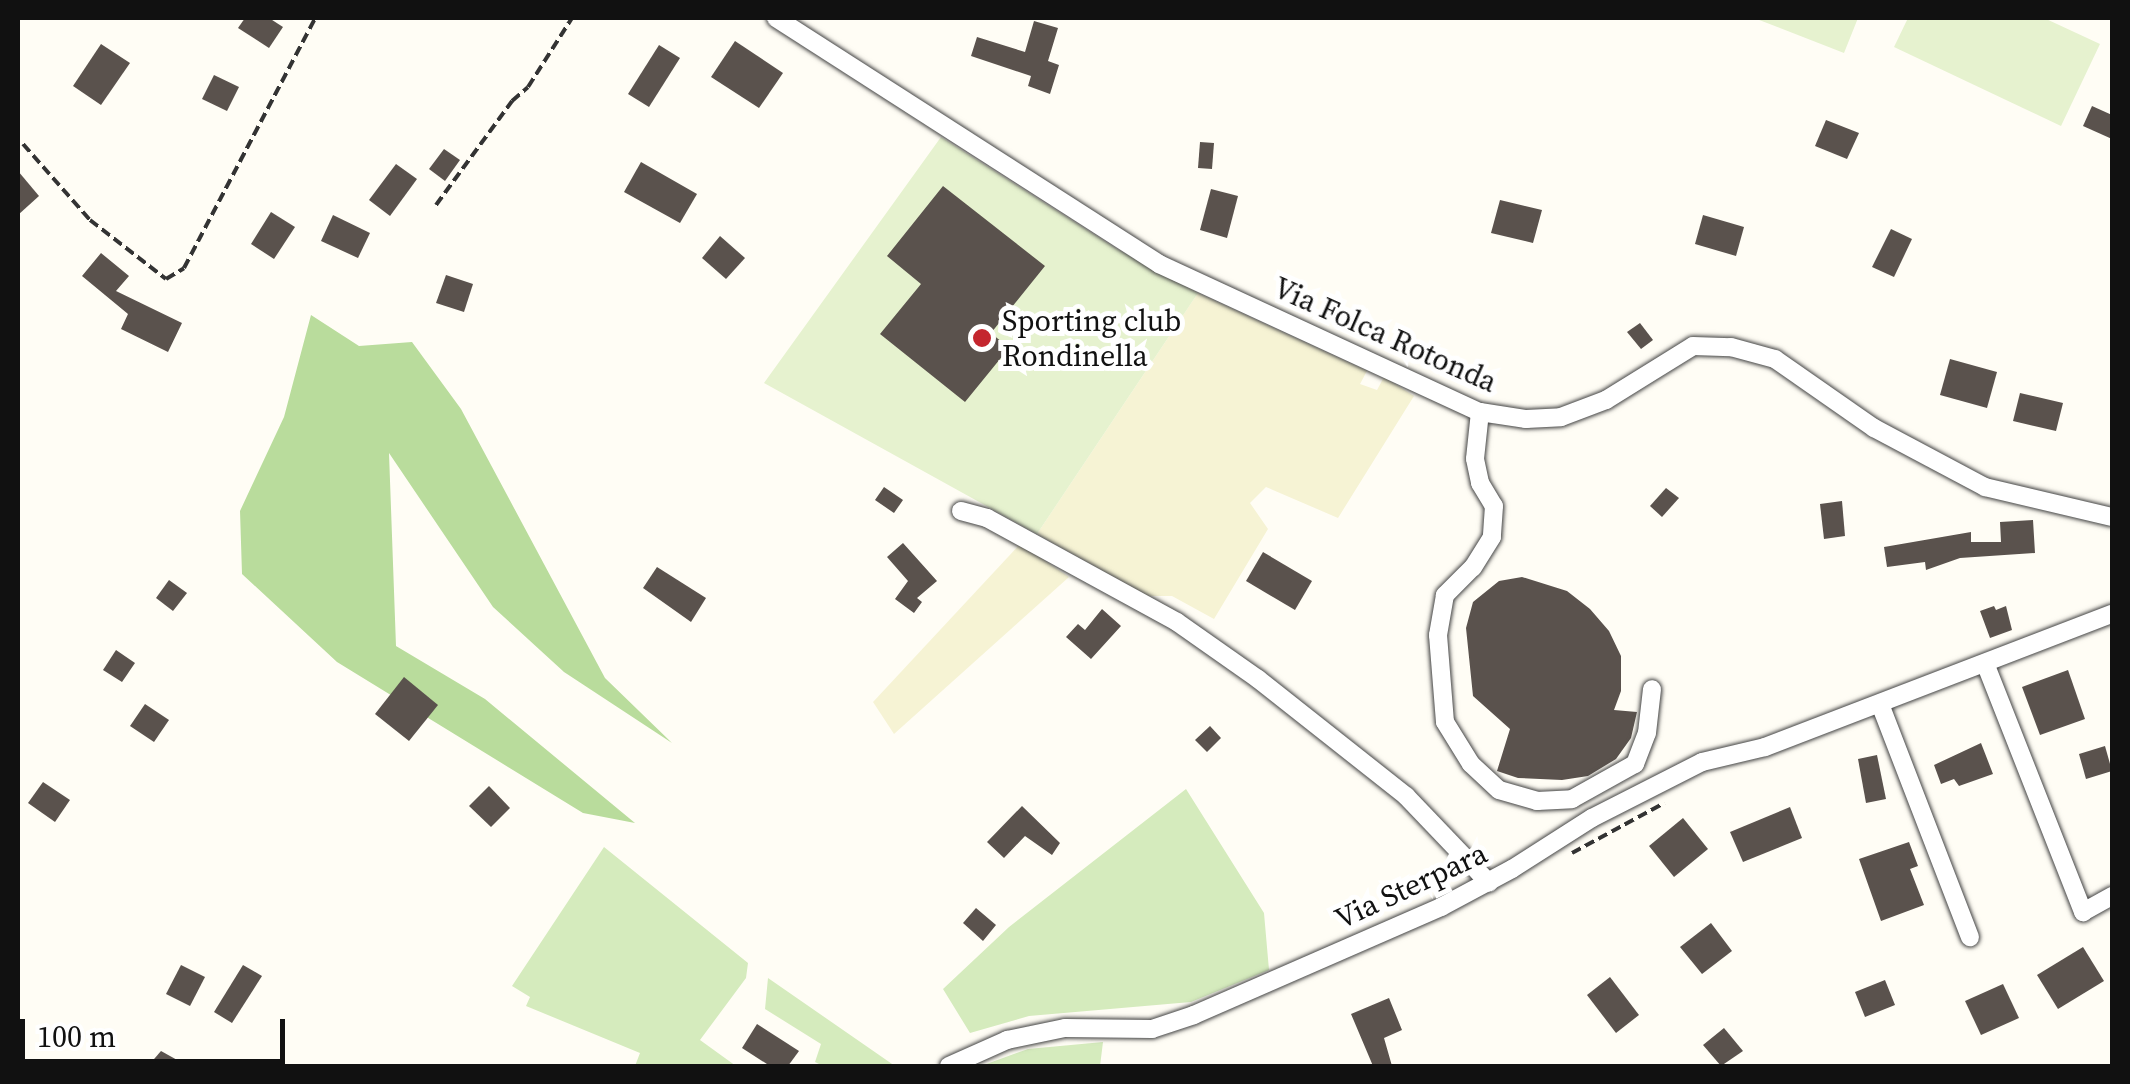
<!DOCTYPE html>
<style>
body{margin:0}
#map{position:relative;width:2130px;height:1084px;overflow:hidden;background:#fffdf5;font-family:"Source Serif 4",serif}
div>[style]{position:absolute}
.farmland>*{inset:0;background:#f6f3d4}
.green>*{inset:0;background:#d5ebbd}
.forest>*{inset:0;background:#b9dc9c}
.pitch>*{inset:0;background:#e6f2cf}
.building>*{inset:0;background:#5a524d}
.path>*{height:4px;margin-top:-2px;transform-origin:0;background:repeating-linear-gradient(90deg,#333 0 10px,transparent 0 15px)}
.roads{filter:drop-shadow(0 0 2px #444) drop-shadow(0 0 2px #444)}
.minor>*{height:18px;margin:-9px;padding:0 9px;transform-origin:9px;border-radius:9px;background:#fff}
.dots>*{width:28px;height:28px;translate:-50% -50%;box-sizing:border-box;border:5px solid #fff;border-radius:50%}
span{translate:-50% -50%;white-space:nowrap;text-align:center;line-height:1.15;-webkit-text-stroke:10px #fff;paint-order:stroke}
.poi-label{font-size:30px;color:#111}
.left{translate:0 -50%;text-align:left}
.street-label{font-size:30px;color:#111}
.frame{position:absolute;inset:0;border:20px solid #111;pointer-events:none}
.scale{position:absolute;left:20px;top:1019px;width:265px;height:45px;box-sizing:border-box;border:5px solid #111;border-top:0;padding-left:12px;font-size:30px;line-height:35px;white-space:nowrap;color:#111;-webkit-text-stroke:8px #fff;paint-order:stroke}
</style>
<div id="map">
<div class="farmland">
<i style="clip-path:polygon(1198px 293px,1367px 371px,1360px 384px,1377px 390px,1384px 377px,1414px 396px,1338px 518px,1266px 487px,1250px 503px,1268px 529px,1214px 619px,1172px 596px,1148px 596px,1037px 534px)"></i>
<i style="clip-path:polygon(1020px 544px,1069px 577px,894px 734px,873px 702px)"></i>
</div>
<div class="green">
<i style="clip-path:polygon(1186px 789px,1264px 913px,1269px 970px,1191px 1002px,1029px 1016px,970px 1033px,943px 989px,1009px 927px)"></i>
<i style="clip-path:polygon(604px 847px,748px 963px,746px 978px,700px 1040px,736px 1066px,635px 1066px,640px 1053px,526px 1006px,530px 997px,512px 986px)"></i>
<i style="clip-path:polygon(768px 978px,895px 1066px,823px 1066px,815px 1062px,821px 1044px,765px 1009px)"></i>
<i style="clip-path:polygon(1103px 1042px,1100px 1066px,981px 1066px,1028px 1049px)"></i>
</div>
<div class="forest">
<i style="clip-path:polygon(311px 315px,359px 346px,412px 342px,461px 409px,605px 678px,672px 743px,564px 672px,493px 607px,389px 453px,396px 646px,485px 699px,635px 823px,583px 813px,337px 662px,242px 574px,240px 511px,284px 417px)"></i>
</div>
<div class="pitch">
<i style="clip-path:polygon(1754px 18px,1858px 18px,1844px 53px)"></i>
<i style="clip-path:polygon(1908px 18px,2044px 18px,2100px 44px,2061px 126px,1894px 47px)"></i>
<i style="clip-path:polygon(941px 137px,1117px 249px,1198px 293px,1037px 534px,764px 383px)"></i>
</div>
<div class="building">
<i style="clip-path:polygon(245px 18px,269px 18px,283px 27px,269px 48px,238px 28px)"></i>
<i style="clip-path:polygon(1034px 21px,1058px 28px,1048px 61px,1059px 65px,1050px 94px,1028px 86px,1031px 76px,971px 56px,977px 37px,1025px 52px)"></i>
<i style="clip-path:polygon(735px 41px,783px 73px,759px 108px,711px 77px)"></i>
<i style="clip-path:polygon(101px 44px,130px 63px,101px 105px,73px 86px)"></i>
<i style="clip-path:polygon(659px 45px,680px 58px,649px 107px,628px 94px)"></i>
<i style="clip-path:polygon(214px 75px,239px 87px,227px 111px,202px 99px)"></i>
<i style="clip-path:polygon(2092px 106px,2112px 115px,2112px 139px,2083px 126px)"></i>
<i style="clip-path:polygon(1826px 120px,1859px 133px,1847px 159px,1815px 146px)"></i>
<i style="clip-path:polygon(1200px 142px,1214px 143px,1212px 169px,1198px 168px)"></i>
<i style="clip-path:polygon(444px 149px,460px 160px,445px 181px,429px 169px)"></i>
<i style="clip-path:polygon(641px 162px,697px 194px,680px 223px,624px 192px)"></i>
<i style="clip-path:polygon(396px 164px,417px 179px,390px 216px,369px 200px)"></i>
<i style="clip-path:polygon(18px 171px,39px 196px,18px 215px)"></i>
<i style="clip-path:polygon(943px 186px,1045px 266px,991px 333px,1009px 348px,965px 402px,880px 334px,921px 284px,887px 256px)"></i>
<i style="clip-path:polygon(1211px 189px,1238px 196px,1227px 238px,1200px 230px)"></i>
<i style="clip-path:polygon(1500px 200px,1542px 210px,1533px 243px,1491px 233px)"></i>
<i style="clip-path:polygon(271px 212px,295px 227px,274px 259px,251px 244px)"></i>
<i style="clip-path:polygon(333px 215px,370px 233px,358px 258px,321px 241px)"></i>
<i style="clip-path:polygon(1703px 215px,1744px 227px,1736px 256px,1695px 244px)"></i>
<i style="clip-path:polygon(1891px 229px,1912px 239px,1894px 277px,1872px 267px)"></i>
<i style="clip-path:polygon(720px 236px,745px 258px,726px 279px,702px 258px)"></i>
<i style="clip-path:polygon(101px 253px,129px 276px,116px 291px,182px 323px,168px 352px,121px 329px,128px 314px,82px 276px)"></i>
<i style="clip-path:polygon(446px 275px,473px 284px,464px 312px,436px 303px)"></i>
<i style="clip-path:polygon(1640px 323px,1653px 340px,1641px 349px,1627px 332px)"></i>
<i style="clip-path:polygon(1950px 359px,1997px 372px,1987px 408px,1940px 395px)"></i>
<i style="clip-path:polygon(2020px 393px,2063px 403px,2056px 431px,2013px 421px)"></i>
<i style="clip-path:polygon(884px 487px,903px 500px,894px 513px,875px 500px)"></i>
<i style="clip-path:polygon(1666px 488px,1679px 498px,1662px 517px,1650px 506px)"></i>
<i style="clip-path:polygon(1842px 501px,1845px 536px,1824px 539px,1820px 504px)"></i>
<i style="clip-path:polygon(2033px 520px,2035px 553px,1960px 558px,1926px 570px,1925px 562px,1887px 567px,1884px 547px,1971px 532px,1971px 542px,2001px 542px,2000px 522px)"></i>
<i style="clip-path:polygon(903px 543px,937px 581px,917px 598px,922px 602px,914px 613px,895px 599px,908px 581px,887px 557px)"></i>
<i style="clip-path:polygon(1263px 552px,1312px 581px,1295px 610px,1246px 581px)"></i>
<i style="clip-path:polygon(657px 567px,706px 598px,691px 622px,643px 588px)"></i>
<i style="clip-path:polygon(1522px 577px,1567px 591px,1590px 609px,1609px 631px,1621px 656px,1621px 691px,1614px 710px,1637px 712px,1631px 738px,1616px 759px,1588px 776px,1562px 780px,1518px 778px,1497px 771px,1510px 729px,1473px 696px,1466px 628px,1473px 602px,1499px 581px)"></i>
<i style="clip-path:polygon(169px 580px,187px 593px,173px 611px,156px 598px)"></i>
<i style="clip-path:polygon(1994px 606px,1996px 610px,2006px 606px,2012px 630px,1990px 638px,1980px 611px)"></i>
<i style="clip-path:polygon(1102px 609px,1121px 626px,1091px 659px,1066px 637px,1078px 624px,1085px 630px)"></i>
<i style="clip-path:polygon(116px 650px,135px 663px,122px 682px,103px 670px)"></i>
<i style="clip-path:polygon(2068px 670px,2085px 719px,2040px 735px,2022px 687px)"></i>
<i style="clip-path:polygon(404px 677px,438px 705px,409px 741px,375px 714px)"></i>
<i style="clip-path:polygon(145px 704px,169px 720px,154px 742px,130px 726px)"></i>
<i style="clip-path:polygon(1210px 726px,1221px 738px,1207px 752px,1195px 740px)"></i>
<i style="clip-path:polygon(1981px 743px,1993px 774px,1959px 786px,1954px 779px,1941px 784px,1934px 765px)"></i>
<i style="clip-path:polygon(2105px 746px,2112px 771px,2086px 779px,2079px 754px)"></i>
<i style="clip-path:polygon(1877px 755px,1886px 799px,1866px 803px,1858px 759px)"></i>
<i style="clip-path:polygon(43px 782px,70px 800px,55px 822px,28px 803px)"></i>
<i style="clip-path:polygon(489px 786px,510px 808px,491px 827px,469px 806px)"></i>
<i style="clip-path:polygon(1022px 806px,1060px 843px,1052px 855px,1025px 836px,1004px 858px,987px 842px)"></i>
<i style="clip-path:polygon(1790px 807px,1802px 838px,1743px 862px,1730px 832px)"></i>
<i style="clip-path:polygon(1683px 818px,1708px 849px,1674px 877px,1649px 846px)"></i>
<i style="clip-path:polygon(1909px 842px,1918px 866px,1910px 869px,1924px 905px,1881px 921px,1859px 859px)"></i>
<i style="clip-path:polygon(976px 908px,996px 925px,983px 941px,963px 923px)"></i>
<i style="clip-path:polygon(1711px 923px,1732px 951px,1702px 974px,1680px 947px)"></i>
<i style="clip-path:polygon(2083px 947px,2104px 981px,2058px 1009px,2037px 975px)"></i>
<i style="clip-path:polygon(181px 965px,205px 977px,190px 1006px,166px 994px)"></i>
<i style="clip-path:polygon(243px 965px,262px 976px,232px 1023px,214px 1012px)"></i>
<i style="clip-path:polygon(1610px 977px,1639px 1015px,1616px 1033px,1587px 995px)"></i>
<i style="clip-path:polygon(1885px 980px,1895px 1005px,1865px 1017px,1855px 992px)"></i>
<i style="clip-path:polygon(2003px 984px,2019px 1018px,1981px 1035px,1965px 1001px)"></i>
<i style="clip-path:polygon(1389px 998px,1402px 1030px,1384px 1038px,1392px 1066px,1373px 1066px,1351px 1014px)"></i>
<i style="clip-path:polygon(757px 1024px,799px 1051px,788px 1066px,770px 1066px,742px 1048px)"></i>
<i style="clip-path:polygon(1724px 1028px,1743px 1051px,1721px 1066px,1703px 1045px)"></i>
<i style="clip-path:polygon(161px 1051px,188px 1066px,148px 1066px)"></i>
</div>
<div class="path">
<i style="left:23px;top:144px;width:101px;rotate:48.6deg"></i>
<i style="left:90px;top:220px;width:96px;rotate:37.8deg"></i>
<i style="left:166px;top:279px;width:21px;rotate:-31deg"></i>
<i style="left:184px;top:268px;width:282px;rotate:-62.3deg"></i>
<i style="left:436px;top:205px;width:129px;rotate:-53.8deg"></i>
<i style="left:512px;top:101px;width:21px;rotate:-41deg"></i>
<i style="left:528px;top:87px;width:82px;rotate:-57.5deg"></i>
<i style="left:1572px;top:853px;width:105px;rotate:-28.5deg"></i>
</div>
<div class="roads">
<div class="minor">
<i style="left:776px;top:18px;width:455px;rotate:32.7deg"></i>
<i style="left:1159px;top:264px;width:353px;rotate:24.8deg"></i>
<i style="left:1480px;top:412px;width:47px;rotate:8.7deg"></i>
<i style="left:1526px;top:419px;width:35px;rotate:-3deg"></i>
<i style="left:1561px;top:417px;width:48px;rotate:-20.7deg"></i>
<i style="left:1606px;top:400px;width:102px;rotate:-31.8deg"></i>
<i style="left:1693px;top:346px;width:38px;rotate:2deg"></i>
<i style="left:1731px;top:347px;width:46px;rotate:15.3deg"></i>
<i style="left:1775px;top:359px;width:121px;rotate:34.9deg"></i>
<i style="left:1874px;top:428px;width:126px;rotate:28deg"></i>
<i style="left:1985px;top:487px;width:130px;rotate:13.3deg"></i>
<i style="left:1480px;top:412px;width:47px;rotate:96.1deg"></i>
<i style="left:1475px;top:459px;width:25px;rotate:78deg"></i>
<i style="left:1480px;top:483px;width:27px;rotate:59deg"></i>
<i style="left:1494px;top:506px;width:31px;rotate:94deg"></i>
<i style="left:1492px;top:537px;width:36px;rotate:122deg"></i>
<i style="left:1473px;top:567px;width:40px;rotate:135deg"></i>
<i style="left:1445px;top:595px;width:41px;rotate:99.9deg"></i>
<i style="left:1438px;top:635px;width:87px;rotate:85.4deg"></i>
<i style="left:1445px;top:722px;width:49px;rotate:58.2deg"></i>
<i style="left:1471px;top:764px;width:38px;rotate:43deg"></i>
<i style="left:1499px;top:790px;width:40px;rotate:16deg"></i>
<i style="left:1537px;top:801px;width:35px;rotate:-3deg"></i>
<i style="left:1572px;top:799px;width:72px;rotate:-29.1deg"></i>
<i style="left:1635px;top:764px;width:33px;rotate:-69deg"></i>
<i style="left:1647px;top:733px;width:44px;rotate:-83.5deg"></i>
<i style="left:961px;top:511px;width:27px;rotate:15deg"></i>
<i style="left:987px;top:518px;width:217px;rotate:28.7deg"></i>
<i style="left:1177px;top:622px;width:99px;rotate:35.1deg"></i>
<i style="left:1258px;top:679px;width:189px;rotate:38.3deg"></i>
<i style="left:1406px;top:796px;width:120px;rotate:46.3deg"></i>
<i style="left:1985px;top:663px;width:268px;rotate:68.5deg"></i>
<i style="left:2083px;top:912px;width:33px;rotate:-29deg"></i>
<i style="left:1880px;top:704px;width:250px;rotate:68.9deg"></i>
<i style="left:949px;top:1066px;width:64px;rotate:-24.1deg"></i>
<i style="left:1007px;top:1040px;width:59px;rotate:-11.7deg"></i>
<i style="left:1065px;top:1028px;width:87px;rotate:0.7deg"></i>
<i style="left:1152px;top:1029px;width:44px;rotate:-18.4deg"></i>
<i style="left:1194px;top:1015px;width:270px;rotate:-23.6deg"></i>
<i style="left:1441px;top:907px;width:81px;rotate:-28.2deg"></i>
<i style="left:1512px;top:869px;width:95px;rotate:-32.5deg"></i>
<i style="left:1592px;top:818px;width:123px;rotate:-27deg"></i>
<i style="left:1702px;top:762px;width:65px;rotate:-13.4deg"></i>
<i style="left:1765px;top:747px;width:372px;rotate:-21deg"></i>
</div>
</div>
<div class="dots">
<i style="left:982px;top:338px;background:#c4262e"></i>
</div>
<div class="poi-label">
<span class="left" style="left:1002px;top:338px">Sporting club<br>Rondinella</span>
</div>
<div class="street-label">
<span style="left:1385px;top:335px;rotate:24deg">Via Folca Rotonda</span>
<span style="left:1411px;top:886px;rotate:-25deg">Via Sterpara</span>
</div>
<div class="frame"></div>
<div class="scale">100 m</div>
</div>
